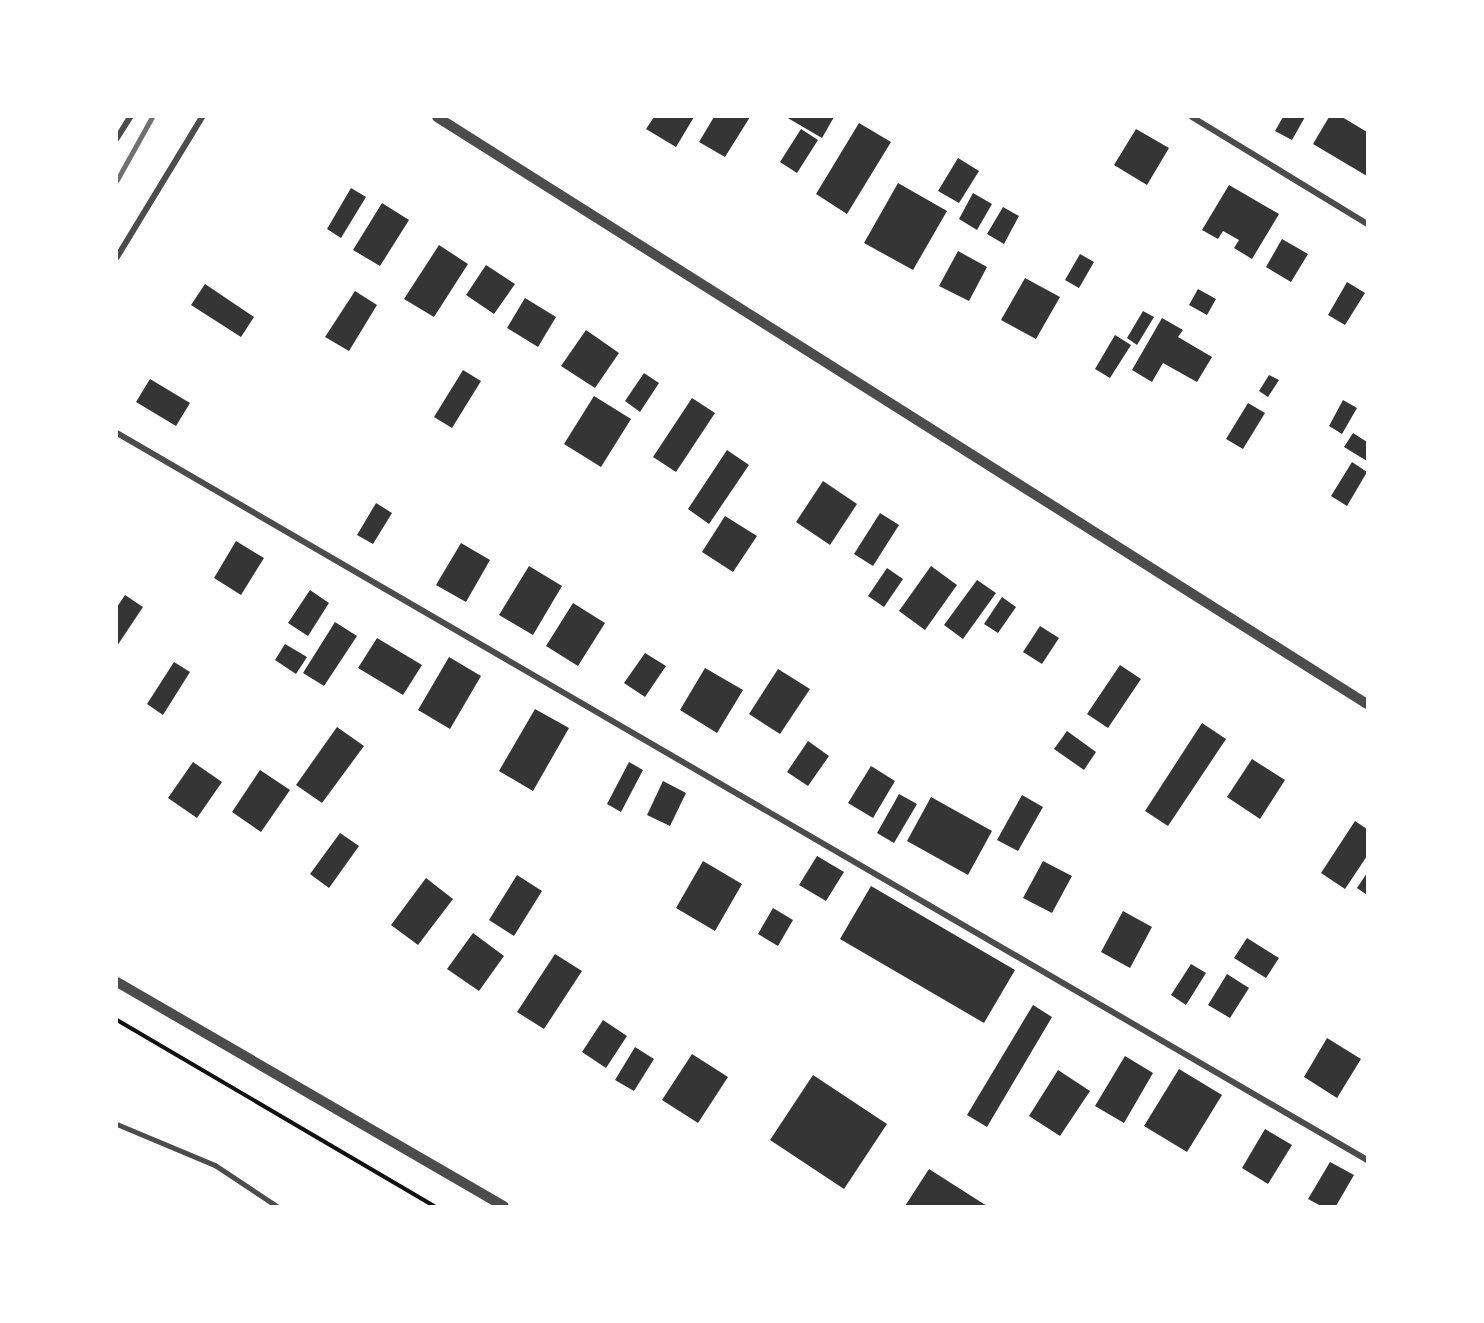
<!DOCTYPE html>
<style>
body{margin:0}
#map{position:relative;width:1484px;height:1323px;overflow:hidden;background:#fff;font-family:Rubik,sans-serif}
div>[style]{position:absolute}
.building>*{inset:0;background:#353535}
.path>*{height:4px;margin:-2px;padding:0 2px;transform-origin:2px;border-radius:2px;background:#111}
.service>*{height:4.5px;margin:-2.25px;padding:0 2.25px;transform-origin:2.25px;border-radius:2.25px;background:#4c4c4c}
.minor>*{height:6px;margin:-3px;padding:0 3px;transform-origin:3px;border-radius:3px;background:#4c4c4c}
.tertiary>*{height:10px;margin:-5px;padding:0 5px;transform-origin:5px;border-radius:5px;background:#4c4c4c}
.rail>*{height:4.5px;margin:-2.25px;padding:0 2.25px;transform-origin:2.25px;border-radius:2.25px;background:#707070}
span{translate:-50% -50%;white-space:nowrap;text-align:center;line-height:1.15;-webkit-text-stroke:6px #fff;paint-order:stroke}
.frame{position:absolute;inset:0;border:118px solid #fff;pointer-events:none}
</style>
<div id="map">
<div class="building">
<i style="clip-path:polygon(654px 117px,694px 117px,676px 147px,646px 129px)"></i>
<i style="clip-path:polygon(714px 117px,750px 117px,725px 157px,699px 142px)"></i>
<i style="clip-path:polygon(786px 117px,834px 117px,822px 138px)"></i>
<i style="clip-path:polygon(1283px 117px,1305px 117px,1292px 140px,1275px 131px)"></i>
<i style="clip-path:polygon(1329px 117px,1342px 117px,1367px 132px,1367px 176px,1313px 144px)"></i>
<i style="clip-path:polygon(859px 123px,891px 142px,847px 214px,816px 194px)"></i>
<i style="clip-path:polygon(801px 129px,818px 140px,797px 173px,780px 162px)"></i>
<i style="clip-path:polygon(1136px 129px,1169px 148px,1147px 185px,1114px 165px)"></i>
<i style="clip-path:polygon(958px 158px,979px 171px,959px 203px,938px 191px)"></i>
<i style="clip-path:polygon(898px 183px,947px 211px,913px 270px,864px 243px)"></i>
<i style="clip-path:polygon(1229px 185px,1279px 214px,1252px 259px,1234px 248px,1239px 240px,1223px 231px,1218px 239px,1202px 230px)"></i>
<i style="clip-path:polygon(351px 188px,366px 197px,341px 238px,327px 229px)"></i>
<i style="clip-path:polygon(973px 193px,992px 204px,977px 230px,959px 219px)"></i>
<i style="clip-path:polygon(382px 203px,409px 220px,380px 266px,353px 250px)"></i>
<i style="clip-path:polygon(1003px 207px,1019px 216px,1004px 244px,987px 234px)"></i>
<i style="clip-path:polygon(1282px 239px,1308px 254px,1291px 282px,1266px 267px)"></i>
<i style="clip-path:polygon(439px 245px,468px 264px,434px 317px,404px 299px)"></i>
<i style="clip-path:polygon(958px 251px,987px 267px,969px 301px,939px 286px)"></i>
<i style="clip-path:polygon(1080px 254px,1094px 262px,1079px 288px,1065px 280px)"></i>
<i style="clip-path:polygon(486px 265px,515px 284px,494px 314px,466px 295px)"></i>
<i style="clip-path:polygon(1025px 278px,1060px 297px,1036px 339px,1001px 320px)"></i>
<i style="clip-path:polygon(1347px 282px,1365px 293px,1345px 325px,1328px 315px)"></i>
<i style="clip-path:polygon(205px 284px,254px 317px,241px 337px,191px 305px)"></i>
<i style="clip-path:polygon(1198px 289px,1216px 299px,1207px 315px,1189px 305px)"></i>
<i style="clip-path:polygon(355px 291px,377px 305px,349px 351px,325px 337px)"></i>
<i style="clip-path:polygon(525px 298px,556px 317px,538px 347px,507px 328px)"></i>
<i style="clip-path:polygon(1143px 311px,1154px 317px,1137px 345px,1127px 338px)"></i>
<i style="clip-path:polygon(1162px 318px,1183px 330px,1178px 337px,1212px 357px,1197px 382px,1163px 363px,1152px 382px,1132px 370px)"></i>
<i style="clip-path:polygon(586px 330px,619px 353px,595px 388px,561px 366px)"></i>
<i style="clip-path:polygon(1115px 335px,1131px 345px,1110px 378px,1095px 369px)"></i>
<i style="clip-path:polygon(463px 370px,481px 381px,452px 428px,434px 417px)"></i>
<i style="clip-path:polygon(644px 373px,659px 383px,640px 412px,625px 401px)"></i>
<i style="clip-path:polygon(1269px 375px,1279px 380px,1268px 397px,1259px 391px)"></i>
<i style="clip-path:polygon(150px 379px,190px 403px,176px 426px,136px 402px)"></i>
<i style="clip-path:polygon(594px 396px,631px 419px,601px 467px,564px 444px)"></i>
<i style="clip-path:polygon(692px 398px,715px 413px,676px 472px,653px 457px)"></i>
<i style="clip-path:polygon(1343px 400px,1357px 408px,1342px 434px,1329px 426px)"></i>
<i style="clip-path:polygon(1248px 403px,1265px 413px,1243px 449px,1226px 439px)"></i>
<i style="clip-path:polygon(1353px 433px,1367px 442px,1367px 461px,1344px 447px)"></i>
<i style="clip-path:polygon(727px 450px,749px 465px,709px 524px,688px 509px)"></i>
<i style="clip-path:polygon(1352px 462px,1367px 472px,1347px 506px,1331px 496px)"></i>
<i style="clip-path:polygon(823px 481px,857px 504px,830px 545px,796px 522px)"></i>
<i style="clip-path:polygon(376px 503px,392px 513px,373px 544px,357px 535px)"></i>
<i style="clip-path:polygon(880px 513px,899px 525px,873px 566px,854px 554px)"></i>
<i style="clip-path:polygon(725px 516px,757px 536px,733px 572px,702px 552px)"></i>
<i style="clip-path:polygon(236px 541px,264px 558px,241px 595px,214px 578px)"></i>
<i style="clip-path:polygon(461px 543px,490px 560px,466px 602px,436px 585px)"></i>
<i style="clip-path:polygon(529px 566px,562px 586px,533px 635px,499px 615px)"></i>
<i style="clip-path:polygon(931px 566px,957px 585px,925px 630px,899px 611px)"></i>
<i style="clip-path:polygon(887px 568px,903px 579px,884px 607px,868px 596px)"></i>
<i style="clip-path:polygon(977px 580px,996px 593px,963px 639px,944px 625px)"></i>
<i style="clip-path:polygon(310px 590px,329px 603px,308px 636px,288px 623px)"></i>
<i style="clip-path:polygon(125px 595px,143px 607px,117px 646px,117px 607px)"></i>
<i style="clip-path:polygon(1002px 597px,1016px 607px,998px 633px,984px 624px)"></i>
<i style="clip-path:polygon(573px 603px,605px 623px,578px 666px,546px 646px)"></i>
<i style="clip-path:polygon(335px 622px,357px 636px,324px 686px,303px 673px)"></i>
<i style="clip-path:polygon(1040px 626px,1059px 638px,1042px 664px,1023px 652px)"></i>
<i style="clip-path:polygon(377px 638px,422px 665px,403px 695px,358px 668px)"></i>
<i style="clip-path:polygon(285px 644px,307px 657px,296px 674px,275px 660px)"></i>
<i style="clip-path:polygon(645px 653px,666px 666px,645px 697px,624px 683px)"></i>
<i style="clip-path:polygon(449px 657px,481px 676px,450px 729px,418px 710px)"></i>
<i style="clip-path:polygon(174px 662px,190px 672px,163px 715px,147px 704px)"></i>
<i style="clip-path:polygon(1120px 665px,1141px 679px,1108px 728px,1087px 714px)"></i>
<i style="clip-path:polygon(705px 668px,743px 690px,717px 733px,680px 710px)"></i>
<i style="clip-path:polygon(778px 669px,810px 689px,780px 734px,749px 714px)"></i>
<i style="clip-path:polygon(535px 709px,569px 728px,533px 791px,499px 771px)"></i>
<i style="clip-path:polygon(1202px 723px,1226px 739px,1168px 826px,1145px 811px)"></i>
<i style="clip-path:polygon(337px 727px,364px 746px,322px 803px,296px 785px)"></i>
<i style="clip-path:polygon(1067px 731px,1096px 752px,1084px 770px,1054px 749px)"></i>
<i style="clip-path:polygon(808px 741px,829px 756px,808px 786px,787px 772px)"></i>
<i style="clip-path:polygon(1252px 759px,1285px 780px,1260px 819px,1227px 797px)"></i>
<i style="clip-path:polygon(193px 762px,222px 782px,197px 818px,168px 798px)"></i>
<i style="clip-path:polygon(629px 762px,643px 770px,621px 812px,607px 804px)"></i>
<i style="clip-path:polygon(871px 766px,895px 781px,873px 818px,848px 803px)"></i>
<i style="clip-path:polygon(260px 770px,290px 790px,261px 832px,232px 812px)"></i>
<i style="clip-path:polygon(663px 781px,686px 793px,670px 826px,647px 815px)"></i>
<i style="clip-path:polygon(899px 794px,917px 804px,894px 843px,877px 833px)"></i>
<i style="clip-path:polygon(1022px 795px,1043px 807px,1018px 851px,997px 840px)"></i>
<i style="clip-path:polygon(931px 797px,992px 831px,968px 875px,907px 841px)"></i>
<i style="clip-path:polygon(1355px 821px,1367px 829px,1367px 856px,1345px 889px,1321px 873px)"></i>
<i style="clip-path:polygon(340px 833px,359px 846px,329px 888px,310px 874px)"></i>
<i style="clip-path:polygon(817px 856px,844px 872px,826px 901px,799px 885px)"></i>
<i style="clip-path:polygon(703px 861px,742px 884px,715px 931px,676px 908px)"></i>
<i style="clip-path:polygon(1043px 861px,1072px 876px,1052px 913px,1023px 898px)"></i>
<i style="clip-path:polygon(1367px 873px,1367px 895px,1357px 888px)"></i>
<i style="clip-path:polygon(517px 875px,542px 891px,514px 936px,489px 920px)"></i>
<i style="clip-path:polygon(426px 878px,453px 899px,418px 945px,391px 925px)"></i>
<i style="clip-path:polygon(871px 886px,1015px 970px,984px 1023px,840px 939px)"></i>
<i style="clip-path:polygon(773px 908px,793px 920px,778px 946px,758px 934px)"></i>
<i style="clip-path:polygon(1123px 911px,1152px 927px,1130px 968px,1101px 952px)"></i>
<i style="clip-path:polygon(473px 933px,504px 956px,479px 991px,447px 969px)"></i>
<i style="clip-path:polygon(1247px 938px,1279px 958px,1266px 978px,1234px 958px)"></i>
<i style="clip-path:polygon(555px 954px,582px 971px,544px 1029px,517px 1012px)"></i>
<i style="clip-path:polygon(1191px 964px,1206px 973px,1186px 1005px,1171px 995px)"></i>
<i style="clip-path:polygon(1227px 974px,1249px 988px,1230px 1018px,1208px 1005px)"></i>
<i style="clip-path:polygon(1033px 1005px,1052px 1017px,987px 1127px,967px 1115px)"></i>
<i style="clip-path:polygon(603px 1020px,627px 1036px,606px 1068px,582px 1052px)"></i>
<i style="clip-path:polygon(1327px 1038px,1361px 1059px,1337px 1098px,1304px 1077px)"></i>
<i style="clip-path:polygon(635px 1047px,654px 1059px,634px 1091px,615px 1080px)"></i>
<i style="clip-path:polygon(692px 1054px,728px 1077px,698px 1123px,662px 1100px)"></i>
<i style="clip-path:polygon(1125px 1056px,1153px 1073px,1124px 1123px,1095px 1106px)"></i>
<i style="clip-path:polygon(1179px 1069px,1222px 1095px,1187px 1152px,1144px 1126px)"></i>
<i style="clip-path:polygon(1058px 1070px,1090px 1091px,1060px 1136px,1029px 1116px)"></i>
<i style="clip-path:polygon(813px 1075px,887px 1124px,844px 1189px,770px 1140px)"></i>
<i style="clip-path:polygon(1265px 1129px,1292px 1145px,1268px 1184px,1242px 1168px)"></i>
<i style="clip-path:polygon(1330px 1162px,1354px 1175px,1336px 1206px,1321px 1206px,1308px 1199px)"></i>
<i style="clip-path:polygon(929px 1169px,987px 1206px,905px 1206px)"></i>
</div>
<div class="path">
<i style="left:117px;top:1020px;width:368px;rotate:30.4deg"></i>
</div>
<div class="service">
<i style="left:117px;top:1124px;width:106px;rotate:22.7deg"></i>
<i style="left:215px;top:1165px;width:74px;rotate:33.5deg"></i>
</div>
<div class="minor">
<i style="left:1192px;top:117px;width:205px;rotate:31.4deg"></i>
<i style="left:117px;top:138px;width:25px;rotate:-58deg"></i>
<i style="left:117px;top:257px;width:164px;rotate:-58.7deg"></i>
<i style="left:117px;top:433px;width:1446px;rotate:30.18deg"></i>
</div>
<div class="tertiary">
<i style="left:437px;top:117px;width:1100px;rotate:32.26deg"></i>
<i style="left:117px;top:982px;width:447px;rotate:30.1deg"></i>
</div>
<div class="rail">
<i style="left:117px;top:180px;width:72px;rotate:-60.9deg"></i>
</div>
<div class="frame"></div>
</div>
